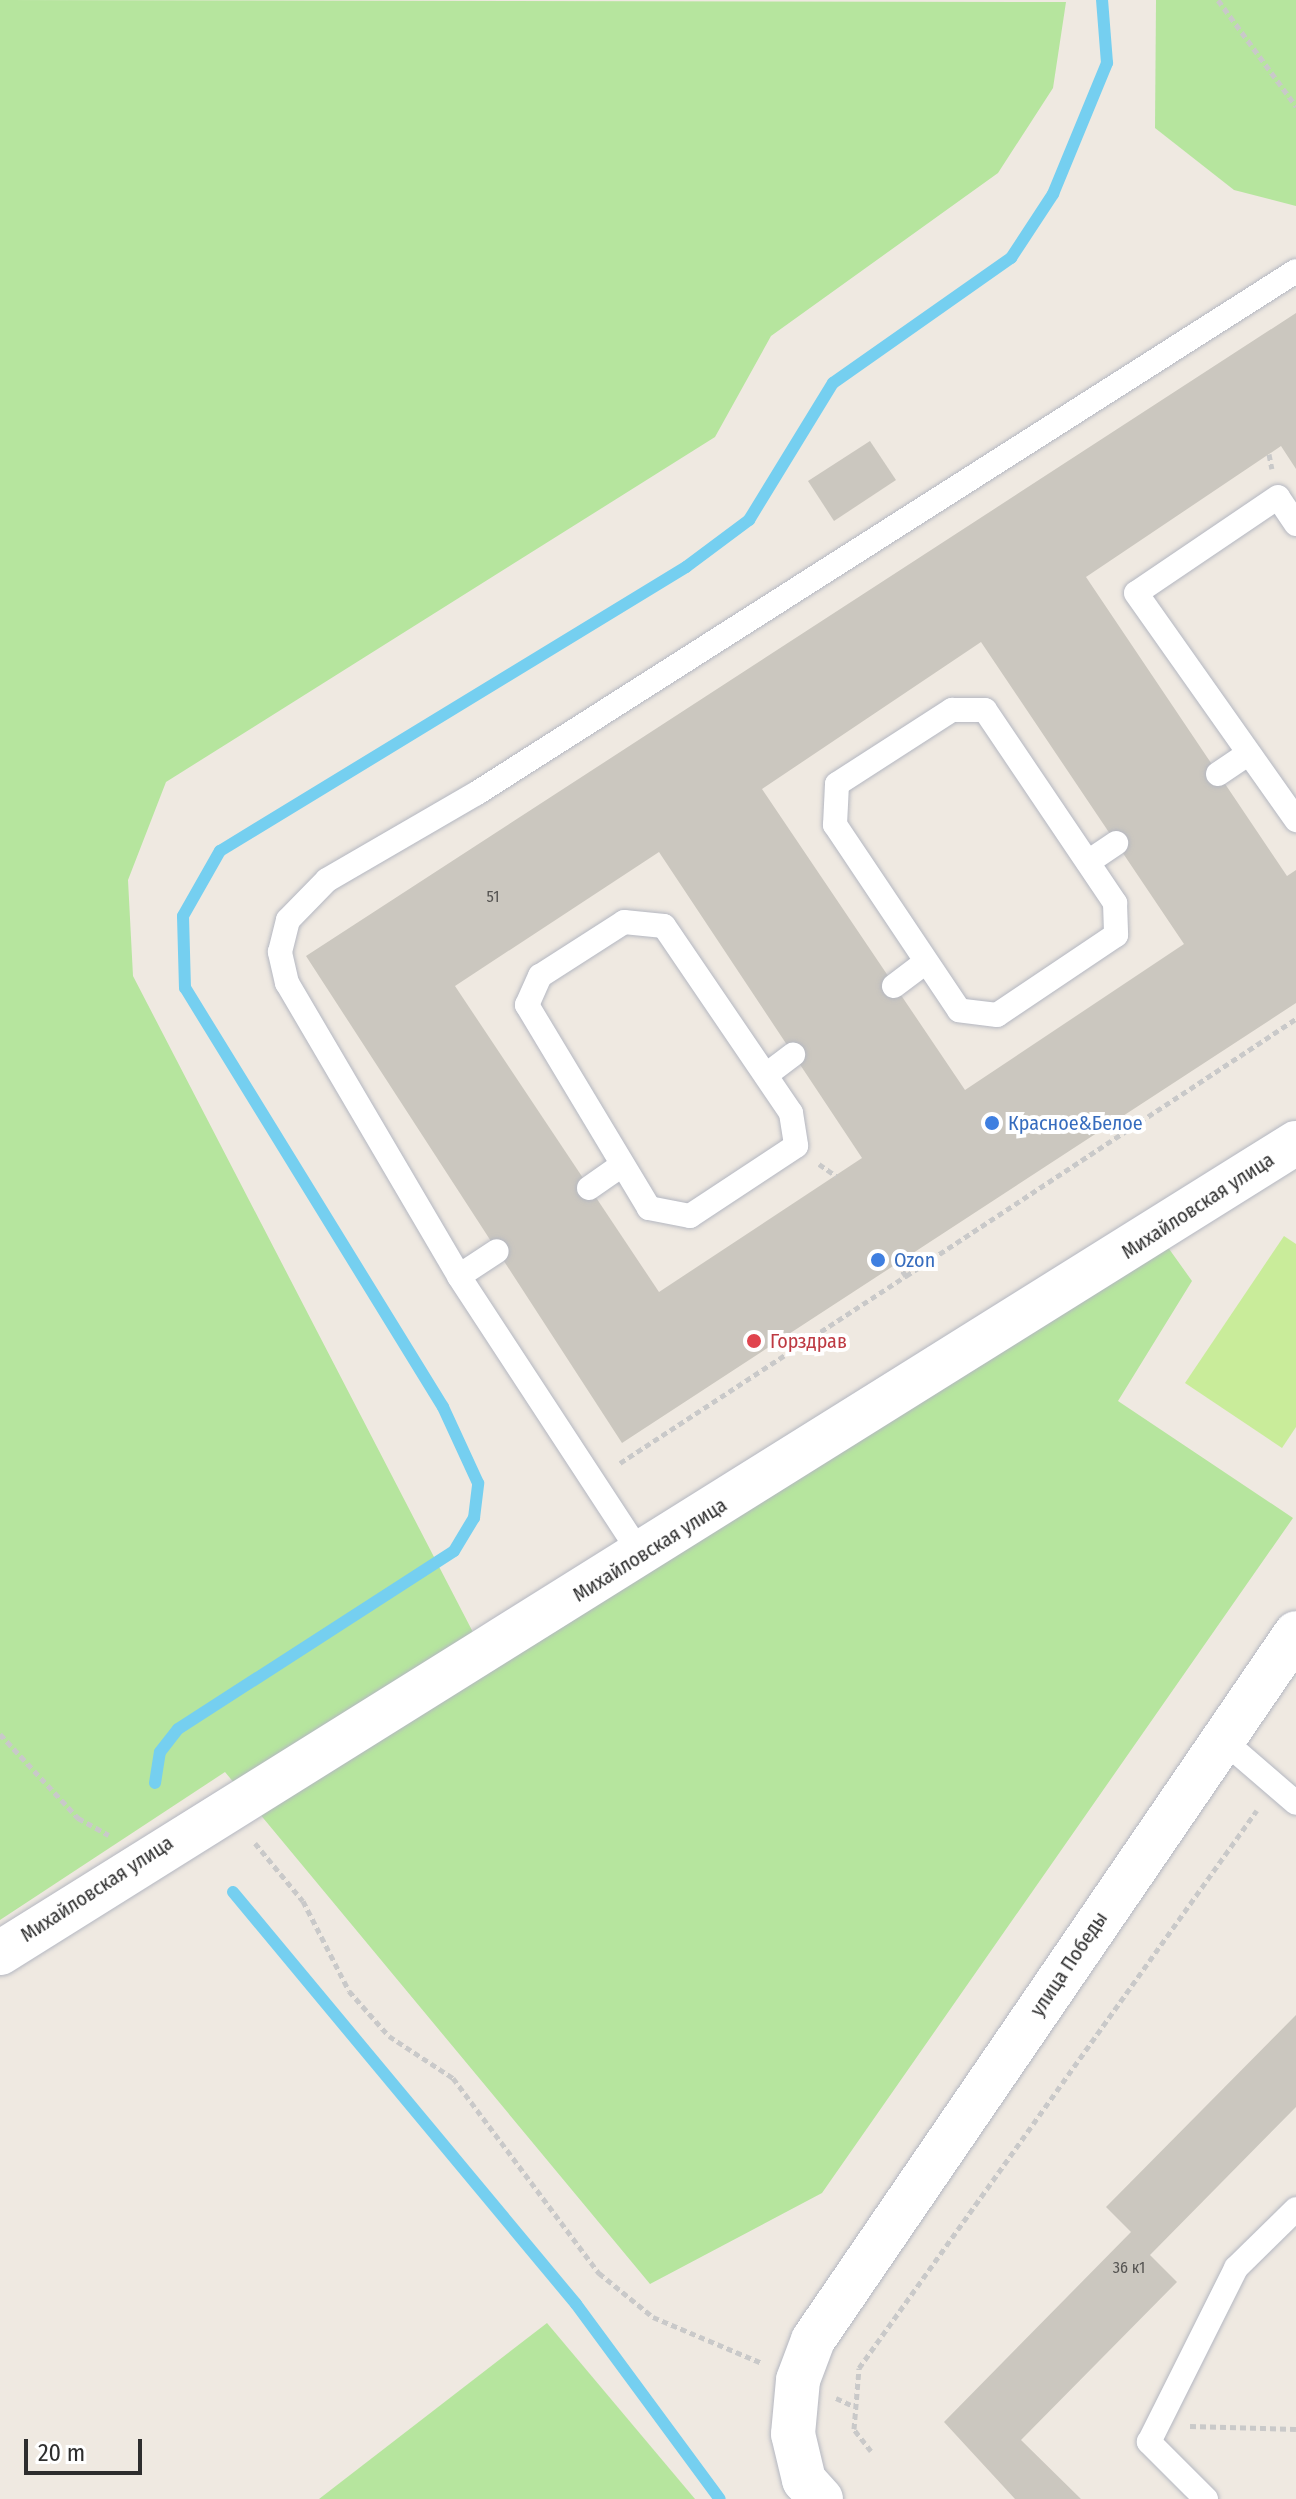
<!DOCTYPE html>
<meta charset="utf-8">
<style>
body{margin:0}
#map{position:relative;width:1296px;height:2499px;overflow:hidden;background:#efe9e1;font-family:"Fira Sans Condensed",sans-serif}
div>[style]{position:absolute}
.green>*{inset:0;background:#b6e59e}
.pitch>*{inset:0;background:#c9ec9a}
.stream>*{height:12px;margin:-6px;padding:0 6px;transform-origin:6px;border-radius:6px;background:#75cff0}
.building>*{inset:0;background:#cbc7bf}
.path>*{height:5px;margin-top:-2.5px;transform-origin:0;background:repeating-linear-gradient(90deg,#c9c9c9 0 6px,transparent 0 10px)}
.roads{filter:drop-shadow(0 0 2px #b4b7c1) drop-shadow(0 0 2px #b4b7c1)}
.lane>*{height:24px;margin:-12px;padding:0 12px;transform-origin:12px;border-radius:12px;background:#fff}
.street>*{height:44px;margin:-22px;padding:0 22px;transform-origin:22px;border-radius:22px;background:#fff}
.secondary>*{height:44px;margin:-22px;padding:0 22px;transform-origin:22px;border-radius:22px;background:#fff}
.dots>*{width:22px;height:22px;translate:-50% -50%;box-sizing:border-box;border:4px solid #fff;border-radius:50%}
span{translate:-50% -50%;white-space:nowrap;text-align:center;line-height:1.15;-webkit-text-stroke:8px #fff;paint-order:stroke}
.number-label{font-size:16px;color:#555452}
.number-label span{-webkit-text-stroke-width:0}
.shop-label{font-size:20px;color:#366cbe}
.left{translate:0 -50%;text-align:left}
.street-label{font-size:20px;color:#2e2e2e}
.health-label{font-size:20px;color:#be3a42}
.scale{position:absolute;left:24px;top:2439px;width:118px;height:36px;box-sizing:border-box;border:4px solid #2e2e2e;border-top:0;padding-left:10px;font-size:24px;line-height:28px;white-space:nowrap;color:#2e2e2e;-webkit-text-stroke:6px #fff;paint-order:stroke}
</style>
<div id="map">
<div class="green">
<i style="clip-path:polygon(0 0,1066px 2px,1053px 88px,998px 173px,771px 336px,715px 437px,166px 782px,128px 880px,133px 976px,491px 1667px,1162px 1239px,1192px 1281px,1118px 1401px,1293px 1518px,822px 2193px,650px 2284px,225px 1772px,0 1920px)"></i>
<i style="clip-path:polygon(1156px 0,1296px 0,1296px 206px,1234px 190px,1155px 128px)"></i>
<i style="clip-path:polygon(547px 2323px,695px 2499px,319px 2499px)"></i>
</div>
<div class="pitch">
<i style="clip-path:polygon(1284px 1236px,1296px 1244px,1296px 1427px,1282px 1448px,1185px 1383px)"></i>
</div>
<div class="stream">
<i style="left:155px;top:1783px;width:31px;rotate:-81deg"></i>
<i style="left:160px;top:1752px;width:29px;rotate:-52deg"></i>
<i style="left:178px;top:1729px;width:328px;rotate:-32.8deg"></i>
<i style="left:454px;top:1551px;width:39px;rotate:-59deg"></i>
<i style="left:474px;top:1518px;width:35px;rotate:-83deg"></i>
<i style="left:478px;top:1483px;width:84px;rotate:-114.7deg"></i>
<i style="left:443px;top:1407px;width:492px;rotate:-121.6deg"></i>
<i style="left:185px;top:988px;width:72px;rotate:-91.6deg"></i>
<i style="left:183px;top:916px;width:75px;rotate:-60.4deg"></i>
<i style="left:220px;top:851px;width:546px;rotate:-31.36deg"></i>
<i style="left:686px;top:567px;width:79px;rotate:-36.7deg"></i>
<i style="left:749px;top:520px;width:161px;rotate:-58.5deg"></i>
<i style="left:833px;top:383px;width:218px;rotate:-35.1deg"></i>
<i style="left:1011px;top:258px;width:77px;rotate:-56.7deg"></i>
<i style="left:1053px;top:194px;width:142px;rotate:-67.6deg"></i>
<i style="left:1107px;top:63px;width:63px;rotate:-94.5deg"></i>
<i style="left:233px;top:1892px;width:536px;rotate:50.22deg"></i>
<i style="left:576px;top:2304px;width:242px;rotate:53.6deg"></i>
</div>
<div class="building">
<i style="clip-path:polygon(evenodd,1296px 313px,1296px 469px,1281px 446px,1086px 577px,1287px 876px,1296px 870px,1296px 1003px,622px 1443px,306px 956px,1296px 313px,981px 642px,1184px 944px,965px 1090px,762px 789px,981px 642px,1296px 313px,659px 852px,862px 1158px,659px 1292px,455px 986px,659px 852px)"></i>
<i style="clip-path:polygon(870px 441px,896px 480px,834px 521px,808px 481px)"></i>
<i style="clip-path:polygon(1296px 2015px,1296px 2107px,1150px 2255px,1177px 2282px,1021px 2440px,1081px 2499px,1015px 2499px,944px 2422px,1131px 2232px,1106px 2207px)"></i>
</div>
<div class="path">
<i style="left:1218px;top:0;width:132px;rotate:53.7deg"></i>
<i style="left:1269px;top:454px;width:15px;rotate:79deg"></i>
<i style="left:819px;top:1164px;width:21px;rotate:35deg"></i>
<i style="left:906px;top:1276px;width:467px;rotate:-33.4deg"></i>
<i style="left:620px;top:1463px;width:342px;rotate:-33.2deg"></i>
<i style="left:906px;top:1276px;width:14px;rotate:-124deg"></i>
<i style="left:0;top:1734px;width:115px;rotate:47.1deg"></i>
<i style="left:78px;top:1818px;width:35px;rotate:29deg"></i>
<i style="left:255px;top:1843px;width:75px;rotate:50.4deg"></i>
<i style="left:303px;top:1901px;width:101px;rotate:62.9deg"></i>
<i style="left:349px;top:1991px;width:60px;rotate:48.4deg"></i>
<i style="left:389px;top:2036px;width:77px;rotate:33.3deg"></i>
<i style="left:453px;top:2078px;width:244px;rotate:53.2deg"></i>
<i style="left:599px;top:2273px;width:70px;rotate:39.2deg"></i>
<i style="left:653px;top:2317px;width:118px;rotate:22.9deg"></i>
<i style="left:836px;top:2398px;width:19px;rotate:25deg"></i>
<i style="left:1190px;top:2426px;width:106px;rotate:1.6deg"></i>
<i style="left:871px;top:2451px;width:28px;rotate:-128deg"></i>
<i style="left:854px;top:2429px;width:61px;rotate:-85.3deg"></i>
<i style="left:859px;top:2368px;width:685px;rotate:-54.5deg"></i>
</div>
<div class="roads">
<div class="lane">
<i style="left:1296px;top:524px;width:32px;rotate:-124deg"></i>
<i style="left:1278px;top:497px;width:171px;rotate:145.9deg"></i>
<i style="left:1136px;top:593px;width:278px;rotate:54.8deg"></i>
<i style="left:952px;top:710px;width:33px"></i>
<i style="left:985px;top:710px;width:233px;rotate:56deg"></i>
<i style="left:1115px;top:903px;width:32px;rotate:88deg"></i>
<i style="left:1116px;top:935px;width:143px;rotate:146.1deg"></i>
<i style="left:997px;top:1015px;width:38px;rotate:-173deg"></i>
<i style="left:959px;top:1010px;width:223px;rotate:-123.8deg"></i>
<i style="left:835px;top:825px;width:41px;rotate:-87.2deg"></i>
<i style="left:837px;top:784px;width:137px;rotate:-32.8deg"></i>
<i style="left:1218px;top:774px;width:34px;rotate:-34deg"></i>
<i style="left:1088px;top:862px;width:34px;rotate:-34deg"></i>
<i style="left:624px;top:922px;width:40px;rotate:5.7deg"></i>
<i style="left:664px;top:926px;width:226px;rotate:55.8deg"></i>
<i style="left:791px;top:1113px;width:33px;rotate:81deg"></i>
<i style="left:796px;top:1146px;width:127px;rotate:146.6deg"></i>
<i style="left:690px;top:1216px;width:42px;rotate:-169deg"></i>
<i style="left:649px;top:1208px;width:237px;rotate:-121deg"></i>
<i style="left:527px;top:1005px;width:32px;rotate:-66deg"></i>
<i style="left:540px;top:976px;width:100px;rotate:-32.7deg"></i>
<i style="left:894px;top:986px;width:40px;rotate:-37deg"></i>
<i style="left:766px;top:1075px;width:34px;rotate:-37deg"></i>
<i style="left:589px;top:1188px;width:40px;rotate:-34.9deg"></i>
<i style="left:459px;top:1276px;width:45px;rotate:-33.3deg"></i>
<i style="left:642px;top:1556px;width:334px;rotate:-123.2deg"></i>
<i style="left:459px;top:1276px;width:340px;rotate:-120.4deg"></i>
<i style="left:287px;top:983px;width:32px;rotate:-103deg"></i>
<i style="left:280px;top:952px;width:33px;rotate:-76deg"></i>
<i style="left:288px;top:920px;width:56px;rotate:-45.7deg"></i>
<i style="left:327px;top:880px;width:173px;rotate:-30.1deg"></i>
<i style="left:477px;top:793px;width:971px;rotate:-32.51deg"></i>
<i style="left:1223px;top:1740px;width:96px;rotate:40.8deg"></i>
<i style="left:1206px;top:2499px;width:81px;rotate:-135deg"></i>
<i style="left:1149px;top:2442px;width:195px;rotate:-63.4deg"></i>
<i style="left:1236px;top:2268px;width:84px;rotate:-44.5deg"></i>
</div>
<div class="street">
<i style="left:0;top:1953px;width:1528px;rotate:-32.01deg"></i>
</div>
<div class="secondary">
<i style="left:821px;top:2499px;width:25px;rotate:-132deg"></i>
<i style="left:804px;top:2480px;width:47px;rotate:-103.4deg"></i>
<i style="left:793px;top:2434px;width:54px;rotate:-84.7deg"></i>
<i style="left:798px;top:2380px;width:43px;rotate:-69.4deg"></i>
<i style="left:813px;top:2340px;width:856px;rotate:-55.66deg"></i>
</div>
</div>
<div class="dots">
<i style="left:992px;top:1123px;background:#3f7fe0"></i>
<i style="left:878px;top:1260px;background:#3f7fe0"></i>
<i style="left:754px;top:1341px;background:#e0444e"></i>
</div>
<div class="number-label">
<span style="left:493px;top:897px">51</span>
<span style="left:1129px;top:2268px">36 к1</span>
</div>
<div class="shop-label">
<span class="left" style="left:1008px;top:1123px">Красное&amp;Белое</span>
<span class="left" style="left:894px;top:1260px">Ozon</span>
</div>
<div class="street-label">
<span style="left:1198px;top:1206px;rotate:-33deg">Михайловская улица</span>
<span style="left:650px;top:1550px;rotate:-32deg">Михайловская улица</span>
<span style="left:97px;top:1889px;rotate:-33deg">Михайловская улица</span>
<span style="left:1069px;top:1964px;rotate:-56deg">улица Победы</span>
</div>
<div class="health-label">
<span class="left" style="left:770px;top:1341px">Горздрав</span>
</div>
<div class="scale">20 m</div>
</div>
